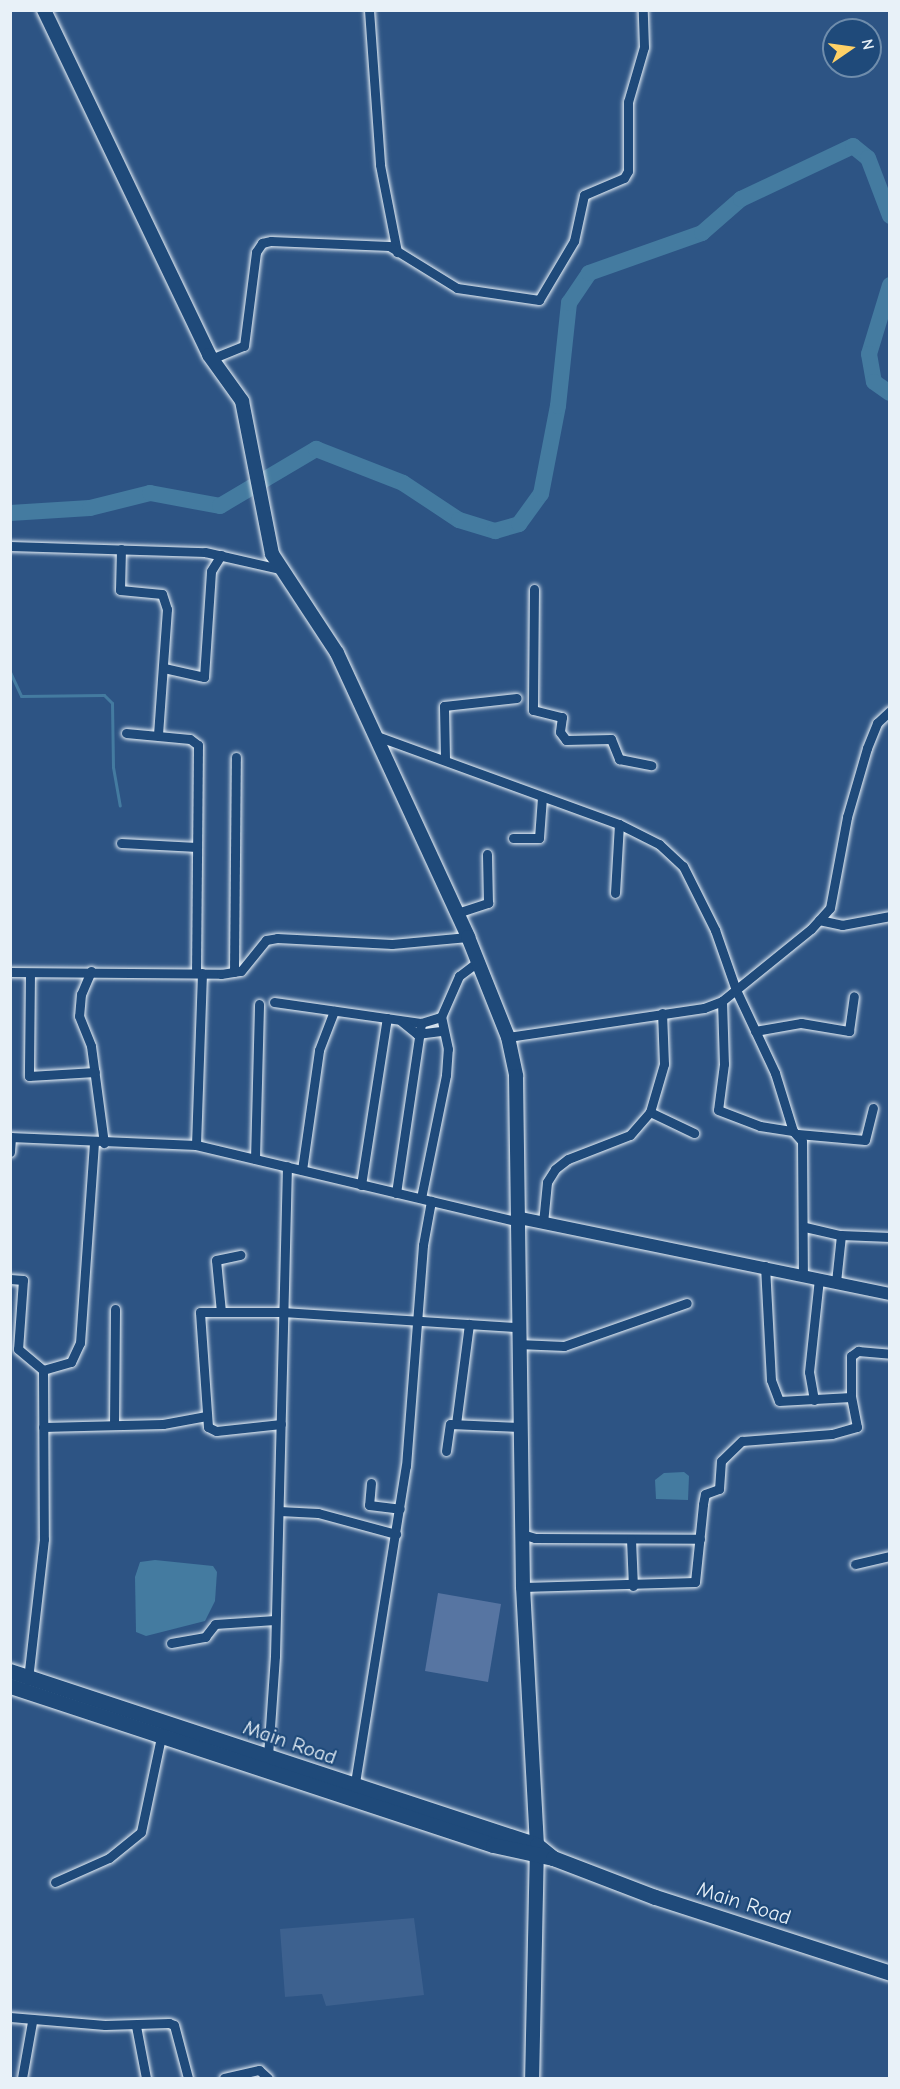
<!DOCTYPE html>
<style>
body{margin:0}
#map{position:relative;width:900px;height:2089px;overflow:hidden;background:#2d5484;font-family:"Comic Neue",sans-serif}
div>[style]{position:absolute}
.built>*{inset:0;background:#3d618f}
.water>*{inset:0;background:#447ba0}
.stream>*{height:3px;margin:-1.5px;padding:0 1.5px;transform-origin:1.5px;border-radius:1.5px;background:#447ba0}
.river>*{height:16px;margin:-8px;padding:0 8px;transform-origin:8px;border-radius:8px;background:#447ba0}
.building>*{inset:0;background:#5775a2}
.roads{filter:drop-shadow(0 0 2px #e8f1f8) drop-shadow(0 0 2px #e8f1f8)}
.minor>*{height:9px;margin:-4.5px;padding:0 4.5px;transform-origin:4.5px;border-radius:4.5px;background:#1f4a7a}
.tertiary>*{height:12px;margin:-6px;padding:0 6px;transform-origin:6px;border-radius:6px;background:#1f4a7a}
.secondary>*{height:14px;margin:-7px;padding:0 7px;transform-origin:7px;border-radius:7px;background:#1f4a7a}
.primary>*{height:15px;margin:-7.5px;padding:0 7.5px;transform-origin:7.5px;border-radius:7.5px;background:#1f4a7a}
span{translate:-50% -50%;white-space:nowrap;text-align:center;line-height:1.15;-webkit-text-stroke:4.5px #1f4a7a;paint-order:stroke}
.street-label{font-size:21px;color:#e8f1f8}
.frame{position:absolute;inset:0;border:12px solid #e8f1f8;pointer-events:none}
.north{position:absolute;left:822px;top:18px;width:60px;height:60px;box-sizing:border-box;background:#1f4a7a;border:2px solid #6f8dac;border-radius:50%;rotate:77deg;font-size:16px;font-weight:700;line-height:24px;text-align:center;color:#e8f1f8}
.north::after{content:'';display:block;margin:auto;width:21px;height:27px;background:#ffd166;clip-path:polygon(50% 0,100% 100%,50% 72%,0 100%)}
</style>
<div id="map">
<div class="built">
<i style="clip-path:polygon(414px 1918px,424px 1995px,326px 2006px,322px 1994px,285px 1997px,280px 1929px)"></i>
</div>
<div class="water">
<i style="clip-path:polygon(684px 1472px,689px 1476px,688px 1500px,656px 1499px,655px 1480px,664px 1473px)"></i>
<i style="clip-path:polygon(155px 1560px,213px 1566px,217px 1572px,215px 1601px,205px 1621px,146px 1636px,136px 1632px,135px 1577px,140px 1562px)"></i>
</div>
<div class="stream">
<i style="left:10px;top:672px;width:26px;rotate:65deg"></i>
<i style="left:21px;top:696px;width:83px;rotate:-0.7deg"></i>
<i style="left:104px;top:695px;width:11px;rotate:45deg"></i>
<i style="left:112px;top:703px;width:64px;rotate:89.1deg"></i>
<i style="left:113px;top:767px;width:39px;rotate:80deg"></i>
</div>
<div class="river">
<i style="left:890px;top:285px;width:72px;rotate:106.9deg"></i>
<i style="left:869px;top:354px;width:28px;rotate:80deg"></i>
<i style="left:874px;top:382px;width:19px;rotate:35deg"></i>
<i style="left:10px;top:513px;width:80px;rotate:-3.6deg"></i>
<i style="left:90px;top:508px;width:62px;rotate:-14deg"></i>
<i style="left:150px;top:493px;width:71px;rotate:10.5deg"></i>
<i style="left:220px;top:506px;width:112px;rotate:-30.7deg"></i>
<i style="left:316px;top:449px;width:93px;rotate:21.3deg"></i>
<i style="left:403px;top:483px;width:67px;rotate:33.5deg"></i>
<i style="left:459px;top:520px;width:38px;rotate:17deg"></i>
<i style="left:495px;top:531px;width:25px;rotate:-16deg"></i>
<i style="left:519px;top:524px;width:37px;rotate:-54deg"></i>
<i style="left:541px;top:494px;width:90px;rotate:-79.1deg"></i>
<i style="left:558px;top:406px;width:104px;rotate:-83.9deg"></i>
<i style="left:569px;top:303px;width:36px;rotate:-56deg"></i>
<i style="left:589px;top:273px;width:120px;rotate:-19.5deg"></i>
<i style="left:702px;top:233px;width:52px;rotate:-41.1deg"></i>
<i style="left:741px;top:199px;width:124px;rotate:-25.3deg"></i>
<i style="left:853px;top:146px;width:19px;rotate:39deg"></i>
<i style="left:868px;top:158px;width:62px;rotate:69.2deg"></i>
</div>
<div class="building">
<i style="clip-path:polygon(438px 1593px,501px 1604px,488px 1682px,425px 1671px)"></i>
</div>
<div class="roads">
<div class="minor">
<i style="left:369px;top:10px;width:155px;rotate:85.9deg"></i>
<i style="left:380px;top:165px;width:89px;rotate:78.9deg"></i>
<i style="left:211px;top:359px;width:35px;rotate:-22deg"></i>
<i style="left:244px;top:346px;width:95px;rotate:-82.7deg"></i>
<i style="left:256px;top:252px;width:11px;rotate:-56deg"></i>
<i style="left:262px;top:243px;width:9px;rotate:-13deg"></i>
<i style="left:271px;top:241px;width:118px;rotate:2.4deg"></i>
<i style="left:389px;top:246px;width:80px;rotate:31.7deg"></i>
<i style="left:457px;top:288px;width:83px;rotate:8.3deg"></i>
<i style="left:539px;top:300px;width:69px;rotate:-59.3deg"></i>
<i style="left:574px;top:241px;width:47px;rotate:-77.7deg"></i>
<i style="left:584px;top:195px;width:43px;rotate:-23deg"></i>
<i style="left:624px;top:178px;width:8px;rotate:-60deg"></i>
<i style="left:628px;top:171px;width:69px;rotate:-90deg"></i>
<i style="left:628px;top:102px;width:57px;rotate:-73.8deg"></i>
<i style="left:644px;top:47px;width:37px;rotate:-92deg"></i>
<i style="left:10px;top:546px;width:195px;rotate:1.8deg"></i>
<i style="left:205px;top:552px;width:76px;rotate:12.9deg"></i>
<i style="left:121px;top:549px;width:41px;rotate:91.4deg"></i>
<i style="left:120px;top:590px;width:42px;rotate:5.4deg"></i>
<i style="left:162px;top:594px;width:16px;rotate:72deg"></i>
<i style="left:167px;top:609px;width:127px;rotate:94.1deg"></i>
<i style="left:534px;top:589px;width:121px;rotate:90.5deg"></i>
<i style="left:533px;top:710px;width:30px;rotate:14deg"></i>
<i style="left:562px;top:717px;width:15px;rotate:98deg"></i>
<i style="left:560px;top:732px;width:10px;rotate:53deg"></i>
<i style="left:566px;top:740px;width:45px;rotate:-1.3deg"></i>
<i style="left:611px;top:739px;width:22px;rotate:68deg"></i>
<i style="left:619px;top:759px;width:33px;rotate:11deg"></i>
<i style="left:164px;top:668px;width:41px;rotate:12.7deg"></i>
<i style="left:204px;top:677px;width:106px;rotate:-86.2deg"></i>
<i style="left:211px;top:571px;width:19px;rotate:-58deg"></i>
<i style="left:126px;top:733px;width:64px;rotate:5.4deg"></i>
<i style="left:190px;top:739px;width:10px;rotate:37deg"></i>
<i style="left:198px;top:745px;width:228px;rotate:90.5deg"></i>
<i style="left:374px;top:735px;width:261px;rotate:20deg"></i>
<i style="left:619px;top:824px;width:45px;rotate:26.6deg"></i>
<i style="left:659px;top:844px;width:33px;rotate:43deg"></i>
<i style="left:683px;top:866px;width:72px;rotate:63.4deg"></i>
<i style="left:715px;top:930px;width:64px;rotate:70.7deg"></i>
<i style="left:736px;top:990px;width:92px;rotate:64.8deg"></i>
<i style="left:775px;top:1073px;width:61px;rotate:72.8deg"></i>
<i style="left:793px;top:1131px;width:13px;rotate:48deg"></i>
<i style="left:802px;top:1141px;width:135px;rotate:89.6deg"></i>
<i style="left:445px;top:759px;width:53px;rotate:-91.1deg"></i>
<i style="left:444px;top:706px;width:73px;rotate:-6.3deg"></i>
<i style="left:513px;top:838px;width:26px"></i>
<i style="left:539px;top:838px;width:41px;rotate:-85.8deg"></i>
<i style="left:121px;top:843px;width:76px;rotate:3deg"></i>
<i style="left:615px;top:893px;width:69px;rotate:-86.7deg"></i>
<i style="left:457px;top:913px;width:33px;rotate:-18deg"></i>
<i style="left:488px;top:903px;width:49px;rotate:-91.2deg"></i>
<i style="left:819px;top:920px;width:24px;rotate:12deg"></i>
<i style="left:842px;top:925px;width:49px;rotate:-10.6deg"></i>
<i style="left:91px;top:971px;width:25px;rotate:113deg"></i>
<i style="left:81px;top:994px;width:22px;rotate:95deg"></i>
<i style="left:79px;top:1016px;width:32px;rotate:68deg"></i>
<i style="left:91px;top:1046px;width:98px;rotate:82.4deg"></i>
<i style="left:10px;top:972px;width:211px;rotate:0.5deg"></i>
<i style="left:221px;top:974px;width:20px;rotate:-9deg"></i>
<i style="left:241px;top:971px;width:40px;rotate:-51deg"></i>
<i style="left:266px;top:940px;width:11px;rotate:-10deg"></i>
<i style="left:277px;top:938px;width:115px;rotate:3deg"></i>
<i style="left:392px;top:944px;width:76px;rotate:-5.3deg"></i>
<i style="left:234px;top:972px;width:215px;rotate:-89.5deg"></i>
<i style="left:30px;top:973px;width:103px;rotate:90.6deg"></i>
<i style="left:29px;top:1076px;width:66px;rotate:-3.5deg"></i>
<i style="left:722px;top:1001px;width:63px;rotate:88.2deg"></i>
<i style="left:724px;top:1064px;width:46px;rotate:97.4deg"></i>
<i style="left:718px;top:1110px;width:45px;rotate:20.9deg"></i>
<i style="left:760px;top:1126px;width:33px;rotate:9deg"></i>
<i style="left:274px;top:1002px;width:148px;rotate:8.1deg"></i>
<i style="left:421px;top:1023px;width:21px;rotate:-17deg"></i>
<i style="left:401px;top:1021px;width:21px;rotate:39deg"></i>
<i style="left:417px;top:1034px;width:26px;rotate:-7deg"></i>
<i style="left:755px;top:1031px;width:47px;rotate:-9.9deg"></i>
<i style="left:801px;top:1023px;width:49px;rotate:9.5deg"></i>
<i style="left:849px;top:1031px;width:35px;rotate:-82deg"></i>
<i style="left:508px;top:1037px;width:198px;rotate:-8.4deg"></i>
<i style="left:704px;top:1008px;width:19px;rotate:-21deg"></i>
<i style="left:722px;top:1001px;width:114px;rotate:-39deg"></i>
<i style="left:811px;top:929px;width:28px;rotate:-48deg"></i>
<i style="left:830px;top:908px;width:93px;rotate:-79.4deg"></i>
<i style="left:847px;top:817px;width:72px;rotate:-73.8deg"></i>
<i style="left:867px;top:748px;width:27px;rotate:-68deg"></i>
<i style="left:877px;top:723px;width:18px;rotate:-43deg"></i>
<i style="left:650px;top:1112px;width:49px;rotate:25.5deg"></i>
<i style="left:798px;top:1134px;width:67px;rotate:5.1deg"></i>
<i style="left:865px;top:1140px;width:33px;rotate:-76deg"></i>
<i style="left:10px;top:1137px;width:186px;rotate:2.5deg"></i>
<i style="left:196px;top:1145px;width:332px;rotate:13.4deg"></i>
<i style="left:196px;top:1145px;width:172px;rotate:-88deg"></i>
<i style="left:10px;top:1152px;width:15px;rotate:-86deg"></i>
<i style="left:255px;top:1159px;width:155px;rotate:-88.5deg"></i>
<i style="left:302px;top:1170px;width:121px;rotate:-81.9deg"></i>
<i style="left:319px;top:1050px;width:42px;rotate:-69deg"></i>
<i style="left:361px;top:1185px;width:169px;rotate:-81.2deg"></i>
<i style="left:396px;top:1193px;width:172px;rotate:-81.6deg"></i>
<i style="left:421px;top:1198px;width:126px;rotate:-78.5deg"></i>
<i style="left:446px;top:1075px;width:26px;rotate:-86deg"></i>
<i style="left:448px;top:1049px;width:33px;rotate:-102deg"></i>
<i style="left:441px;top:1017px;width:45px;rotate:-66.3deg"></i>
<i style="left:459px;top:976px;width:25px;rotate:-37deg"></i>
<i style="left:543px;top:1223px;width:41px;rotate:-84.4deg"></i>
<i style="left:547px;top:1182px;width:15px;rotate:-58deg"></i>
<i style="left:555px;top:1169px;width:16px;rotate:-38deg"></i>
<i style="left:568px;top:1159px;width:66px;rotate:-21.2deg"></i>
<i style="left:630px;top:1135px;width:30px;rotate:-49deg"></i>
<i style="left:650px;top:1112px;width:50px;rotate:-73.7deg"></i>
<i style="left:664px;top:1064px;width:51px;rotate:-92.2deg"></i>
<i style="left:805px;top:1227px;width:37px;rotate:13deg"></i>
<i style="left:841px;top:1235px;width:49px;rotate:2.3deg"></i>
<i style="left:765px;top:1266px;width:114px;rotate:87deg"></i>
<i style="left:771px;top:1380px;width:22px;rotate:69deg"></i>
<i style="left:779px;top:1401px;width:72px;rotate:-3.2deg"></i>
<i style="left:851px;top:1397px;width:41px;rotate:-90deg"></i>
<i style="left:851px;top:1356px;width:9px;rotate:-36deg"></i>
<i style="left:858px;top:1351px;width:32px;rotate:5deg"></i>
<i style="left:10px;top:1279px;width:13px;rotate:4deg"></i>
<i style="left:23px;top:1280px;width:69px;rotate:94.1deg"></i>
<i style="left:18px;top:1349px;width:33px;rotate:40deg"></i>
<i style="left:43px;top:1370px;width:169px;rotate:89.7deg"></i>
<i style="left:44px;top:1539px;width:142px;rotate:96.5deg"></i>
<i style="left:836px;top:1282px;width:47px;rotate:-83.9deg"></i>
<i style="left:221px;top:1312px;width:52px;rotate:-95.5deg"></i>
<i style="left:216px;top:1260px;width:25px;rotate:-12deg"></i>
<i style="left:518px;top:1344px;width:46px;rotate:2.5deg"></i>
<i style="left:564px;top:1346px;width:130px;rotate:-19.3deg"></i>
<i style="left:43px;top:1370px;width:29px;rotate:-16deg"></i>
<i style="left:71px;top:1362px;width:21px;rotate:-65deg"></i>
<i style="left:80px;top:1343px;width:201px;rotate:-86deg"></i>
<i style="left:814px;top:1400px;width:28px;rotate:-100deg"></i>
<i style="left:809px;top:1372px;width:94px;rotate:-83.9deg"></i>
<i style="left:281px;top:1424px;width:65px;rotate:173.9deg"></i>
<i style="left:216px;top:1431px;width:9px;rotate:-153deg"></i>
<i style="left:208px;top:1427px;width:115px;rotate:-94deg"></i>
<i style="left:200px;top:1312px;width:83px"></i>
<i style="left:283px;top:1312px;width:235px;rotate:3.7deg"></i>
<i style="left:456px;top:1424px;width:101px;rotate:-82.6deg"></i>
<i style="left:114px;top:1425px;width:116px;rotate:-89.5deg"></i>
<i style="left:43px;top:1427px;width:120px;rotate:-1.4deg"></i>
<i style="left:163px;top:1424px;width:44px;rotate:-10.5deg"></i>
<i style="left:446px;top:1451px;width:27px;rotate:-82deg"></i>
<i style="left:450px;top:1424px;width:69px;rotate:2.5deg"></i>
<i style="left:371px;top:1483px;width:22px;rotate:95deg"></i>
<i style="left:369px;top:1505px;width:31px;rotate:7deg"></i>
<i style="left:279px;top:1511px;width:39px;rotate:3deg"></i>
<i style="left:318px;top:1513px;width:81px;rotate:15.1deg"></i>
<i style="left:522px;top:1534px;width:14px;rotate:17deg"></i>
<i style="left:535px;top:1538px;width:165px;rotate:0.3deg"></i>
<i style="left:631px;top:1539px;width:47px;rotate:87.6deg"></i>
<i style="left:855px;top:1564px;width:36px;rotate:-13deg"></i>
<i style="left:523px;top:1587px;width:172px;rotate:-1.7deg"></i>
<i style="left:695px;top:1582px;width:78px;rotate:-84.1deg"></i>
<i style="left:703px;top:1504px;width:10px;rotate:-79deg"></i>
<i style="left:705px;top:1494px;width:15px;rotate:-20deg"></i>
<i style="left:719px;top:1489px;width:28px;rotate:-86deg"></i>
<i style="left:721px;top:1461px;width:29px;rotate:-44deg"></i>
<i style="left:742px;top:1441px;width:90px;rotate:-4.4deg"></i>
<i style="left:832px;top:1434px;width:26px;rotate:-16deg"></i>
<i style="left:857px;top:1427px;width:31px;rotate:-101deg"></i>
<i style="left:171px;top:1643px;width:35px;rotate:-10deg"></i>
<i style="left:205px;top:1637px;width:16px;rotate:-52deg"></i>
<i style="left:215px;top:1624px;width:60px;rotate:-3.8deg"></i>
<i style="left:268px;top:1756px;width:100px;rotate:-86deg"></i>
<i style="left:275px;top:1656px;width:490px;rotate:-88.6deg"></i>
<i style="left:354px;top:1789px;width:327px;rotate:-80.9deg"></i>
<i style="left:406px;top:1466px;width:222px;rotate:-85.6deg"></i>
<i style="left:423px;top:1245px;width:45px;rotate:-79.7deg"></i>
<i style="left:55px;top:1882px;width:59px;rotate:-24deg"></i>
<i style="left:109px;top:1858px;width:41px;rotate:-39.1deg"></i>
<i style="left:141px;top:1832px;width:102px;rotate:-78.1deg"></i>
<i style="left:10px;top:2017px;width:95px;rotate:4.8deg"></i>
<i style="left:105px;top:2025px;width:64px;rotate:-1.8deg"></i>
<i style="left:169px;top:2023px;width:5px;rotate:22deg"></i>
<i style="left:174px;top:2025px;width:55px;rotate:75.2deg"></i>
<i style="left:136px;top:2026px;width:53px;rotate:79.1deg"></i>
<i style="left:22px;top:2078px;width:57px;rotate:-79.9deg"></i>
<i style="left:224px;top:2078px;width:36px;rotate:-13deg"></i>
<i style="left:259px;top:2070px;width:12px;rotate:42deg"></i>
</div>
<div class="tertiary">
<i style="left:520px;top:1218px;width:378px;rotate:11.6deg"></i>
</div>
<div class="secondary">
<i style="left:44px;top:10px;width:382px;rotate:64.4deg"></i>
<i style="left:209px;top:355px;width:57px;rotate:54.3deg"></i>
<i style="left:242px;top:401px;width:156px;rotate:78.9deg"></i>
<i style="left:272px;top:554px;width:118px;rotate:56.7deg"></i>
<i style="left:337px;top:653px;width:313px;rotate:65.2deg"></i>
<i style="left:468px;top:937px;width:108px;rotate:68.2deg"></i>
<i style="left:508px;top:1037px;width:40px;rotate:78deg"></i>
<i style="left:516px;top:1076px;width:511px;rotate:89.22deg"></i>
<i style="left:523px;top:1587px;width:258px;rotate:86.9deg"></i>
<i style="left:537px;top:1845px;width:233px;rotate:91.2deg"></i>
</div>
<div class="primary">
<i style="left:10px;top:1671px;width:555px;rotate:18.27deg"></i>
<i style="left:537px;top:1845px;width:21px;rotate:39deg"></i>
<i style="left:10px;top:1686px;width:508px;rotate:18.22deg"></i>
<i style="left:493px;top:1845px;width:61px;rotate:12.2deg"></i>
<i style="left:553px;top:1858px;width:109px;rotate:20.9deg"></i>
<i style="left:655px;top:1897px;width:247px;rotate:17.9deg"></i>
</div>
</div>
<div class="street-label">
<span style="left:290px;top:1742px;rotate:19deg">Main Road</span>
<span style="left:744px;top:1903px;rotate:18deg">Main Road</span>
</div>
<div class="frame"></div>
<div class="north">N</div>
</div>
